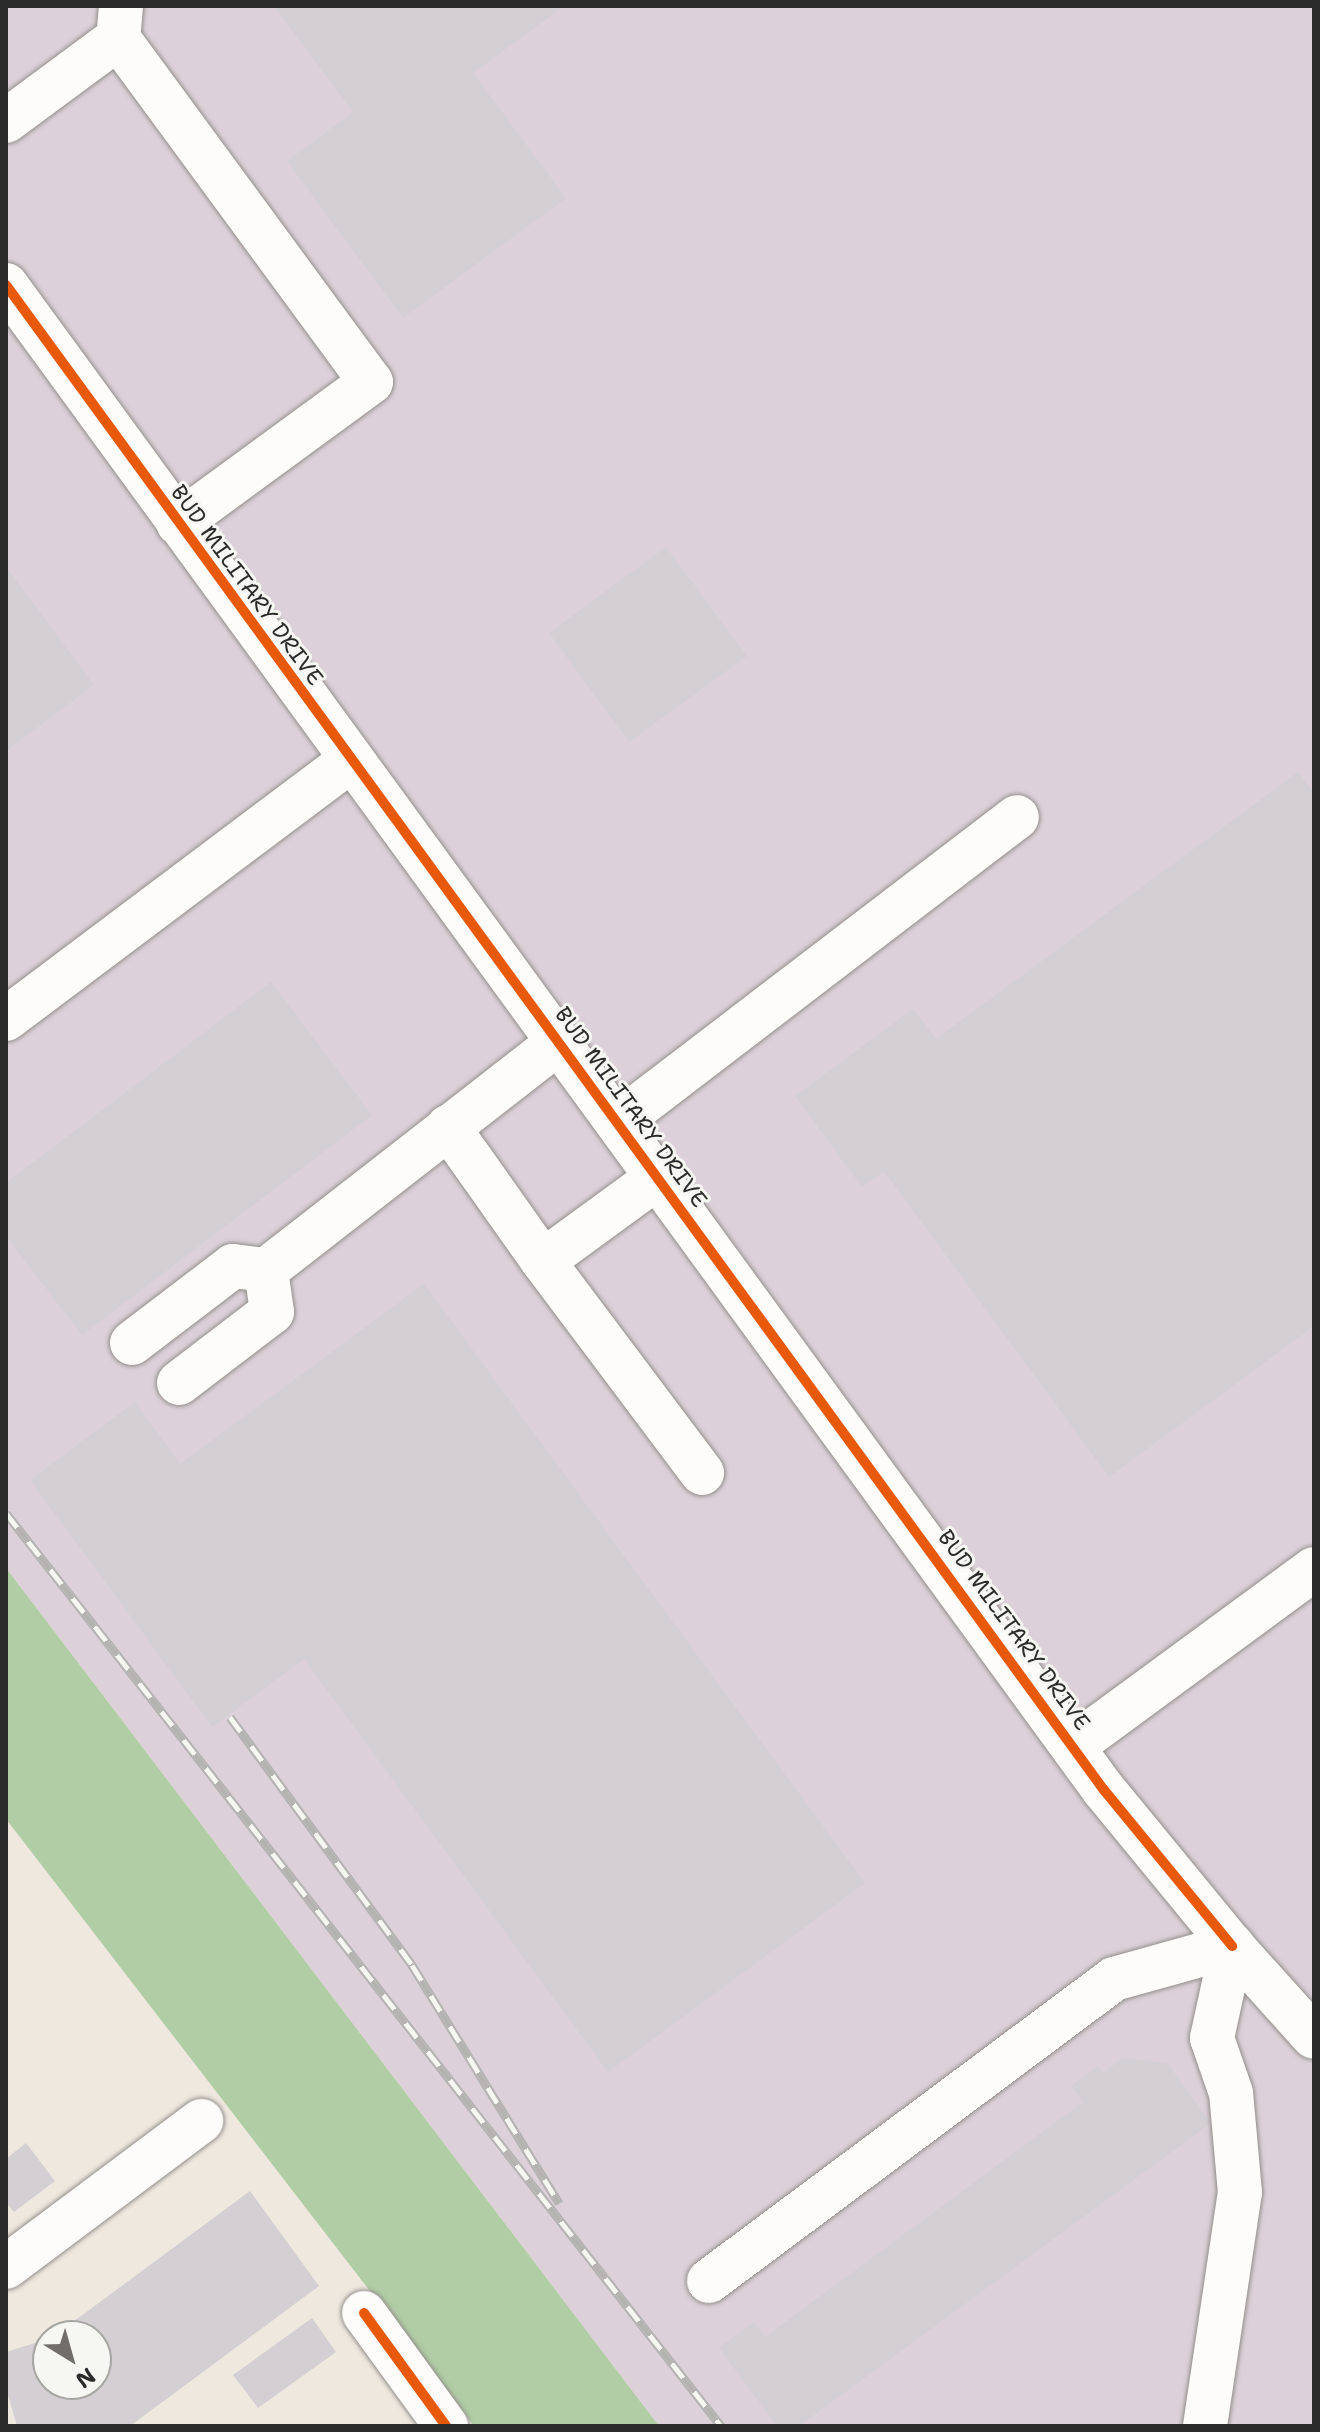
<!DOCTYPE html>
<style>
body{margin:0}
#map{position:relative;width:1320px;height:2432px;overflow:hidden;background:#efe8df;font-family:"Shantell Sans",sans-serif}
div>[style]{position:absolute}
.industrial>*{inset:0;background:#dcd1d9}
.forest>*{inset:0;background:#b0cda5}
.building>*{inset:0;background:#d3cfd3}
.roads{filter:drop-shadow(0 0 2px #938f8b) drop-shadow(0 0 2px #938f8b)}
.minor>*{height:44px;margin:-22px;padding:0 22px;transform-origin:22px;border-radius:22px;background:#fdfcfa}
.rail>*{height:9px;margin-top:-4.5px;transform-origin:0;background:repeating-linear-gradient(90deg,#f6f6f2 0 18px,#b4b3b2 0 36px);box-sizing:border-box;border-block:2px solid #b4b3b2}
.cycleway>*{height:10px;margin:-5px;padding:0 5px;transform-origin:5px;border-radius:5px;background:#e8590c}
span{translate:-50% -50%;white-space:nowrap;text-align:center;line-height:1.15;-webkit-text-stroke:6px #f6f6f2;paint-order:stroke}
.street-label{font-size:22px;color:#2b2b2b}
.frame{position:absolute;inset:0;border:8px solid #2b2b2b;pointer-events:none}
.north{position:absolute;left:32px;top:2320px;width:80px;height:80px;box-sizing:border-box;background:#f6f6f2;border:2px solid #a5a5a2;border-radius:50%;rotate:143deg;font-size:22px;font-weight:700;line-height:32px;text-align:center;color:#2b2b2b}
.north::after{content:'';display:block;margin:auto;width:28px;height:36px;background:#706d6a;clip-path:polygon(50% 0,100% 100%,50% 72%,0 100%)}
</style>
<div id="map">
<div class="industrial">
<i style="clip-path:polygon(6px 6px,1314px 6px,1314px 2426px,659px 2426px,6px 1568px)"></i>
</div>
<div class="forest">
<i style="clip-path:polygon(6px 1568px,659px 2426px,474px 2426px,6px 1819px)"></i>
</div>
<div class="building">
<i style="clip-path:polygon(274px 6px,564px 6px,473px 73px,566px 198px,403px 318px,287px 161px,353px 112px)"></i>
<i style="clip-path:polygon(666px 547px,747px 656px,629px 742px,549px 633px)"></i>
<i style="clip-path:polygon(6px 567px,94px 685px,6px 751px)"></i>
<i style="clip-path:polygon(1298px 772px,1314px 793px,1314px 1326px,1109px 1477px,884px 1171px,862px 1187px,795px 1096px,913px 1009px,936px 1039px)"></i>
<i style="clip-path:polygon(271px 982px,372px 1115px,82px 1335px,6px 1236px,6px 1183px)"></i>
<i style="clip-path:polygon(424px 1284px,865px 1883px,608px 2072px,304px 1659px,212px 1727px,30px 1480px,135px 1402px,180px 1464px)"></i>
<i style="clip-path:polygon(1123px 2058px,1168px 2064px,1211px 2123px,799px 2426px,777px 2426px,719px 2348px,754px 2322px,765px 2337px,1083px 2102px,1071px 2086px,1098px 2066px,1103px 2073px)"></i>
<i style="clip-path:polygon(26px 2143px,55px 2181px,14px 2212px,6px 2202px,6px 2159px)"></i>
<i style="clip-path:polygon(250px 2191px,319px 2286px,130px 2426px,17px 2426px,6px 2388px,6px 2352px,48px 2339px,48px 2384px,96px 2384px,96px 2336px,54px 2336px)"></i>
<i style="clip-path:polygon(312px 2318px,336px 2352px,258px 2408px,233px 2375px)"></i>
</div>
<div class="roads">
<div class="minor">
<i style="left:121px;top:6px;width:32px;rotate:95deg"></i>
<i style="left:118px;top:38px;width:427px;rotate:53.7deg"></i>
<i style="left:371px;top:382px;width:239px;rotate:143.8deg"></i>
<i style="left:6px;top:121px;width:139px;rotate:-36.5deg"></i>
<i style="left:6px;top:285px;width:1863px;rotate:53.89deg"></i>
<i style="left:1104px;top:1790px;width:202px;rotate:50.6deg"></i>
<i style="left:1232px;top:1946px;width:122px;rotate:48deg"></i>
<i style="left:6px;top:1019px;width:430px;rotate:-36.9deg"></i>
<i style="left:618px;top:1122px;width:502px;rotate:-37.39deg"></i>
<i style="left:448px;top:1127px;width:164px;rotate:54.7deg"></i>
<i style="left:543px;top:1261px;width:142px;rotate:-36.1deg"></i>
<i style="left:543px;top:1261px;width:265px;rotate:53.1deg"></i>
<i style="left:132px;top:1343px;width:127px;rotate:-37.3deg"></i>
<i style="left:233px;top:1266px;width:33px;rotate:7deg"></i>
<i style="left:266px;top:1270px;width:371px;rotate:-37.9deg"></i>
<i style="left:179px;top:1383px;width:117px;rotate:-37.4deg"></i>
<i style="left:272px;top:1312px;width:42px;rotate:-98.1deg"></i>
<i style="left:1073px;top:1746px;width:299px;rotate:-36.3deg"></i>
<i style="left:6px;top:2267px;width:244px;rotate:-36.8deg"></i>
<i style="left:709px;top:2281px;width:505px;rotate:-36.71deg"></i>
<i style="left:1114px;top:1979px;width:123px;rotate:-15.6deg"></i>
<i style="left:364px;top:2313px;width:140px;rotate:54deg"></i>
<i style="left:1205px;top:2426px;width:236px;rotate:-81.5deg"></i>
<i style="left:1240px;top:2193px;width:100px;rotate:-95.1deg"></i>
<i style="left:1231px;top:2093px;width:58px;rotate:-109.1deg"></i>
<i style="left:1212px;top:2038px;width:94px;rotate:-77.7deg"></i>
</div>
</div>
<div class="rail">
<i style="left:6px;top:1513px;width:1160px;rotate:51.93deg"></i>
<i style="left:230px;top:1717px;width:308px;rotate:53.7deg"></i>
<i style="left:412px;top:1965px;width:280px;rotate:58.3deg"></i>
</div>
<div class="cycleway">
<i style="left:6px;top:285px;width:1863px;rotate:53.89deg"></i>
<i style="left:1104px;top:1790px;width:202px;rotate:50.6deg"></i>
<i style="left:364px;top:2313px;width:140px;rotate:54deg"></i>
</div>
<div class="street-label">
<span style="left:247px;top:585px;rotate:54deg">BUD MILITARY DRIVE</span>
<span style="left:631px;top:1107px;rotate:54deg">BUD MILITARY DRIVE</span>
<span style="left:1014px;top:1630px;rotate:54deg">BUD MILITARY DRIVE</span>
</div>
<div class="frame"></div>
<div class="north">N</div>
</div>
